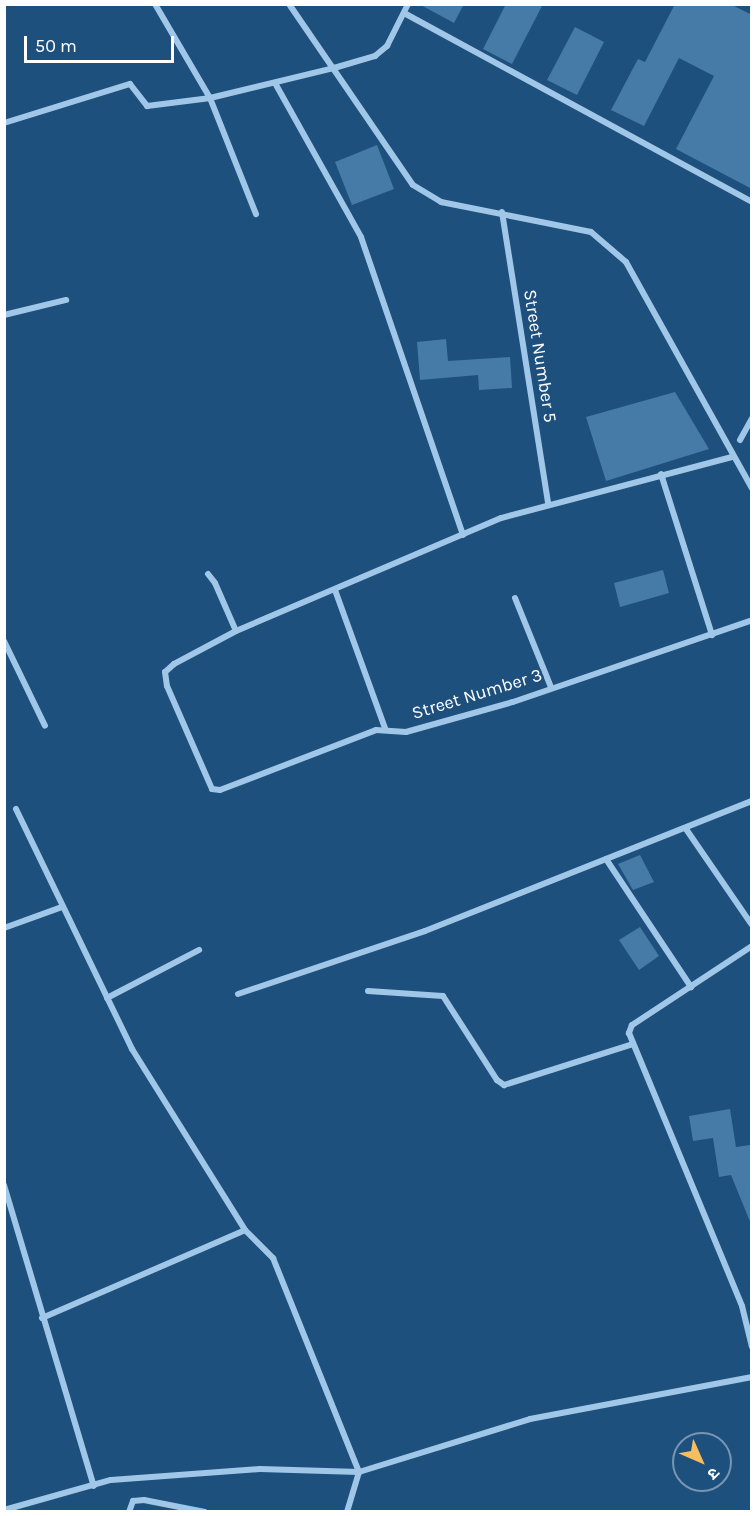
<!DOCTYPE html>
<meta charset="utf-8">
<style>
body{margin:0}
#map{position:relative;width:756px;height:1516px;overflow:hidden;background:#1e507e;font-family:Karla,"Noto Sans Devanagari",sans-serif}
div>[style]{position:absolute}
.building>*{inset:0;background:#467aa7}
.street>*{height:6px;margin:-3px;padding:0 3px;transform-origin:3px;border-radius:3px;background:#a1c7e8}
span{translate:-50% -50%;white-space:nowrap;text-align:center;line-height:1.15;-webkit-text-stroke:5px #1e507e;paint-order:stroke}
.street-label{font-size:18px;color:#fff}
.frame{position:absolute;inset:0;border:6px solid #fff;pointer-events:none}
.north{position:absolute;left:672px;top:1432px;width:60px;height:60px;box-sizing:border-box;background:#1e507e;border:2px solid #7896b2;border-radius:50%;rotate:135deg;font-size:16px;font-weight:700;line-height:24px;text-align:center;color:#fff}
.north::after{content:'';display:block;margin:auto;width:21px;height:27px;background:#f7be60;clip-path:polygon(50% 0,100% 100%,50% 72%,0 100%)}
.scale{position:absolute;left:24px;top:36px;width:150px;height:27px;box-sizing:border-box;border:3px solid #fff;border-top:0;padding-left:8px;font-size:18px;line-height:21px;white-space:nowrap;color:#fff;-webkit-text-stroke:4px #1e507e;paint-order:stroke}
</style>
<div id="map">
<div class="building">
<i style="clip-path:polygon(419px 4px,464px 4px,454px 23px)"></i>
<i style="clip-path:polygon(506px 4px,543px 4px,512px 64px,483px 49px)"></i>
<i style="clip-path:polygon(675px 4px,730px 4px,752px 15px,752px 189px,676px 149px,714px 76px,679px 58px,644px 126px,611px 110px,638px 59px,645px 62px)"></i>
<i style="clip-path:polygon(575px 27px,604px 42px,577px 95px,547px 80px)"></i>
<i style="clip-path:polygon(377px 145px,394px 189px,352px 205px,335px 162px)"></i>
<i style="clip-path:polygon(446px 339px,448px 361px,510px 357px,512px 388px,479px 390px,478px 375px,420px 380px,417px 342px)"></i>
<i style="clip-path:polygon(675px 392px,709px 449px,606px 481px,586px 417px)"></i>
<i style="clip-path:polygon(663px 570px,669px 593px,620px 607px,614px 583px)"></i>
<i style="clip-path:polygon(640px 855px,654px 882px,633px 890px,618px 864px)"></i>
<i style="clip-path:polygon(640px 927px,659px 956px,639px 970px,619px 940px)"></i>
<i style="clip-path:polygon(730px 1109px,736px 1147px,750px 1145px,751px 1224px,731px 1175px,719px 1177px,713px 1138px,693px 1141px,689px 1116px)"></i>
</div>
<div class="street">
<i style="left:155px;top:4px;width:109px;rotate:59.7deg"></i>
<i style="left:210px;top:98px;width:125px;rotate:68.4deg"></i>
<i style="left:289px;top:4px;width:219px;rotate:55.6deg"></i>
<i style="left:413px;top:185px;width:33px;rotate:31deg"></i>
<i style="left:441px;top:202px;width:153px;rotate:11.3deg"></i>
<i style="left:591px;top:232px;width:46px;rotate:40.6deg"></i>
<i style="left:626px;top:262px;width:259px;rotate:60.9deg"></i>
<i style="left:404px;top:13px;width:396px;rotate:28.5deg"></i>
<i style="left:275px;top:83px;width:176px;rotate:60.8deg"></i>
<i style="left:361px;top:237px;width:315px;rotate:71.1deg"></i>
<i style="left:4px;top:123px;width:132px;rotate:-17.2deg"></i>
<i style="left:130px;top:84px;width:28px;rotate:52deg"></i>
<i style="left:147px;top:106px;width:64px;rotate:-7.2deg"></i>
<i style="left:210px;top:98px;width:128px;rotate:-13.6deg"></i>
<i style="left:334px;top:68px;width:43px;rotate:-16.3deg"></i>
<i style="left:375px;top:56px;width:16px;rotate:-40deg"></i>
<i style="left:387px;top:46px;width:47px;rotate:-63.4deg"></i>
<i style="left:502px;top:212px;width:296px;rotate:81deg"></i>
<i style="left:4px;top:315px;width:64px;rotate:-13.6deg"></i>
<i style="left:740px;top:440px;width:25px;rotate:-61deg"></i>
<i style="left:732px;top:457px;width:239px;rotate:165.2deg"></i>
<i style="left:501px;top:518px;width:288px;rotate:156.9deg"></i>
<i style="left:236px;top:631px;width:70px;rotate:152deg"></i>
<i style="left:174px;top:664px;width:12px;rotate:138deg"></i>
<i style="left:165px;top:672px;width:14px;rotate:82deg"></i>
<i style="left:167px;top:686px;width:112px;rotate:66.4deg"></i>
<i style="left:212px;top:789px;width:8px;rotate:7deg"></i>
<i style="left:220px;top:790px;width:167px;rotate:-21deg"></i>
<i style="left:376px;top:730px;width:30px;rotate:4deg"></i>
<i style="left:406px;top:732px;width:111px;rotate:-15.7deg"></i>
<i style="left:513px;top:702px;width:253px;rotate:-18.9deg"></i>
<i style="left:661px;top:474px;width:169px;rotate:72.4deg"></i>
<i style="left:208px;top:574px;width:11px;rotate:52deg"></i>
<i style="left:215px;top:583px;width:52px;rotate:66.4deg"></i>
<i style="left:335px;top:590px;width:147px;rotate:70.1deg"></i>
<i style="left:515px;top:598px;width:96px;rotate:68deg"></i>
<i style="left:4px;top:641px;width:94px;rotate:64.2deg"></i>
<i style="left:16px;top:809px;width:267px;rotate:64.2deg"></i>
<i style="left:132px;top:1049px;width:213px;rotate:58deg"></i>
<i style="left:245px;top:1230px;width:40px;rotate:45deg"></i>
<i style="left:273px;top:1258px;width:231px;rotate:68.1deg"></i>
<i style="left:359px;top:1472px;width:42px;rotate:106.7deg"></i>
<i style="left:686px;top:829px;width:116px;rotate:55.5deg"></i>
<i style="left:606px;top:859px;width:154px;rotate:56.4deg"></i>
<i style="left:4px;top:928px;width:62px;rotate:-19.9deg"></i>
<i style="left:752px;top:946px;width:144px;rotate:146.6deg"></i>
<i style="left:632px;top:1025px;width:9px;rotate:111deg"></i>
<i style="left:629px;top:1033px;width:295px;rotate:67.5deg"></i>
<i style="left:742px;top:1306px;width:42px;rotate:76.3deg"></i>
<i style="left:368px;top:991px;width:75px;rotate:3.8deg"></i>
<i style="left:443px;top:996px;width:100px;rotate:57.3deg"></i>
<i style="left:497px;top:1080px;width:9px;rotate:36deg"></i>
<i style="left:504px;top:1085px;width:135px;rotate:-17.6deg"></i>
<i style="left:238px;top:994px;width:197px;rotate:-18.6deg"></i>
<i style="left:425px;top:931px;width:352px;rotate:-21.7deg"></i>
<i style="left:107px;top:998px;width:104px;rotate:-27.6deg"></i>
<i style="left:4px;top:1185px;width:314px;rotate:73.4deg"></i>
<i style="left:42px;top:1318px;width:221px;rotate:-23.4deg"></i>
<i style="left:4px;top:1510px;width:111px;rotate:-15.7deg"></i>
<i style="left:111px;top:1480px;width:149px;rotate:-4.2deg"></i>
<i style="left:260px;top:1469px;width:99px;rotate:1.7deg"></i>
<i style="left:359px;top:1472px;width:179px;rotate:-17.2deg"></i>
<i style="left:530px;top:1419px;width:226px;rotate:-10.7deg"></i>
<i style="left:129px;top:1512px;width:12px;rotate:-70deg"></i>
<i style="left:133px;top:1501px;width:11px;rotate:-5deg"></i>
<i style="left:144px;top:1500px;width:62px;rotate:11.1deg"></i>
</div>
<div class="street-label">
<span style="left:540px;top:356px;rotate:81deg">Street Number 5</span>
<span style="left:477px;top:694px;rotate:-17deg">Street Number 3</span>
</div>
<div class="frame"></div>
<div class="north">उ</div>
<div class="scale">50 m</div>
</div>
